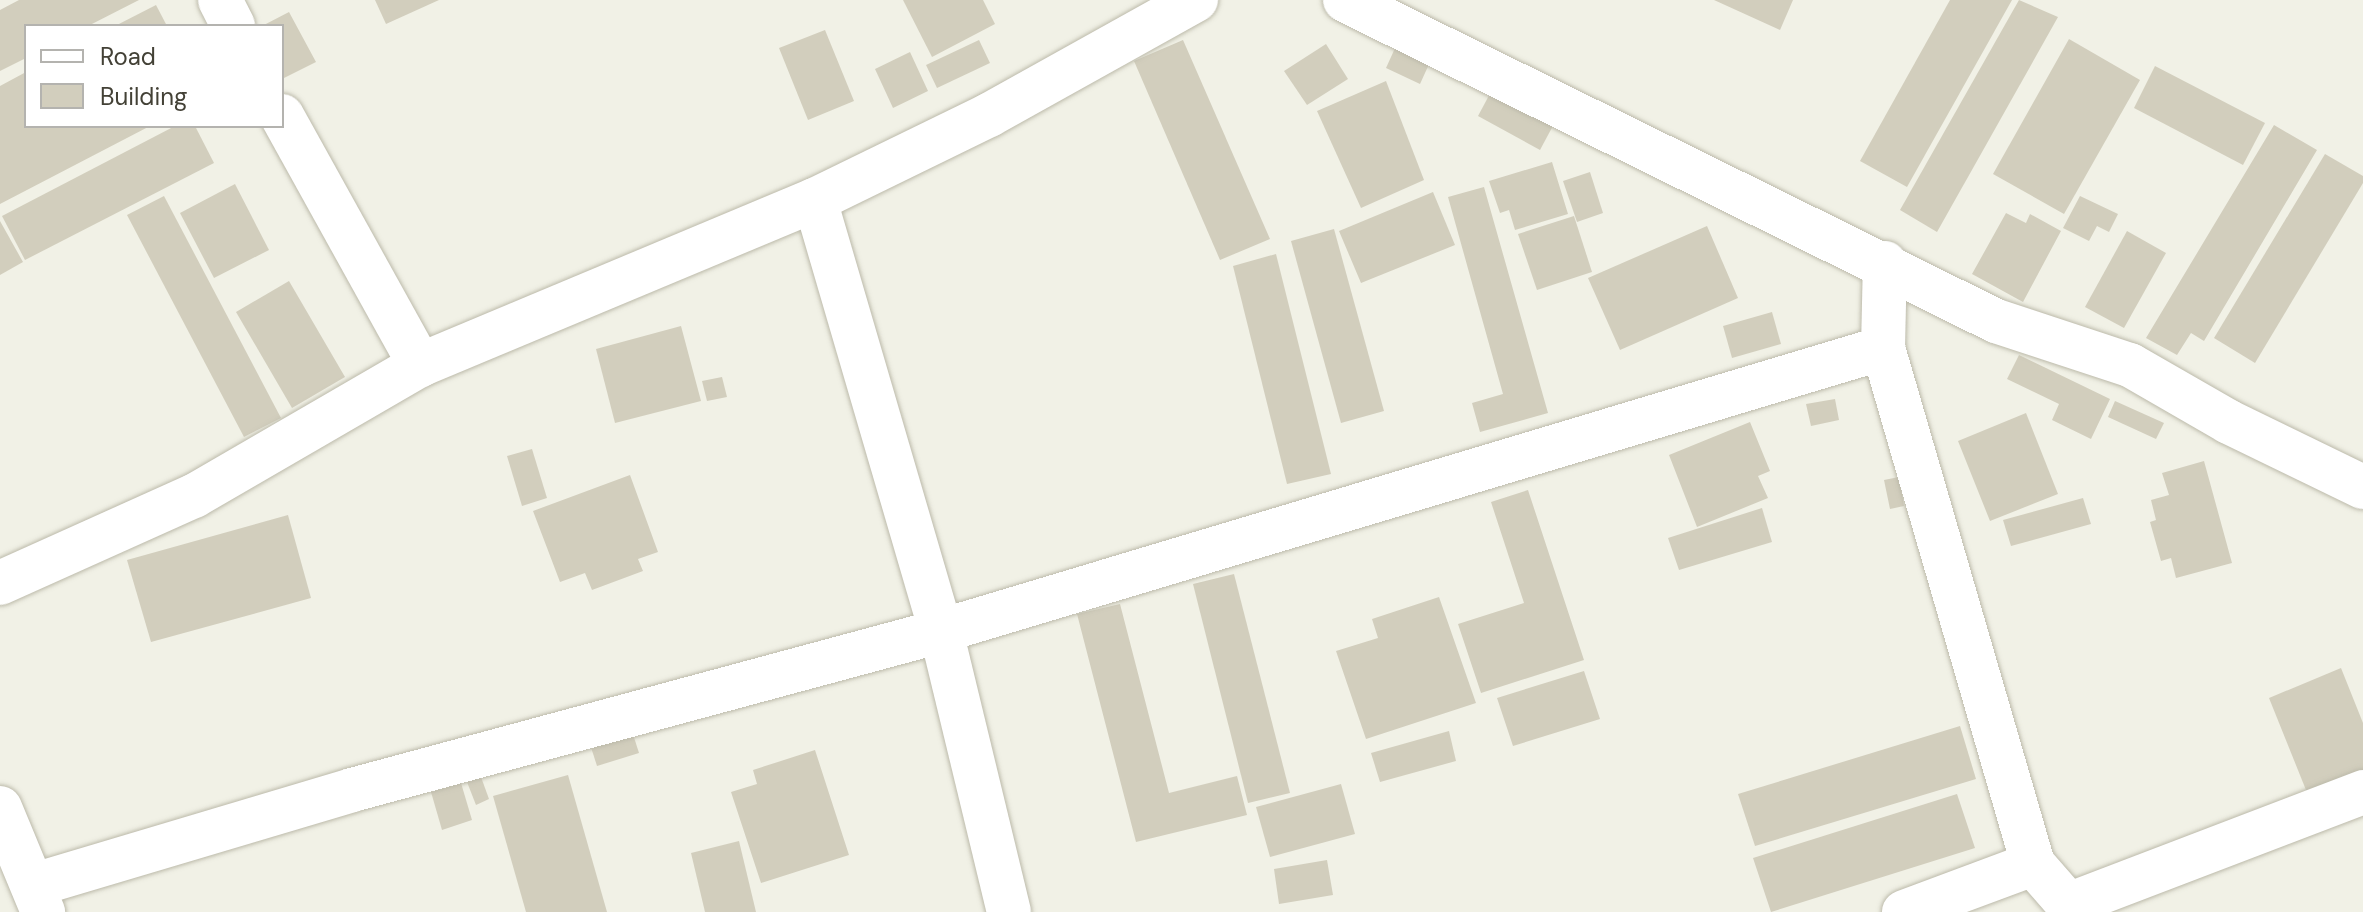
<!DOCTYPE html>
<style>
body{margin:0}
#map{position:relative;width:2363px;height:912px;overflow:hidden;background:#f1f1e6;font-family:"DM Sans",sans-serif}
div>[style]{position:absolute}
.building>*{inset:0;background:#d2cebd}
.roads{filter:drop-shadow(0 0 2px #bcbaaa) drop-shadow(0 0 2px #bcbaaa)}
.minor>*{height:44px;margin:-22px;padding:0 22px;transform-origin:22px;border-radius:22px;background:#fff}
span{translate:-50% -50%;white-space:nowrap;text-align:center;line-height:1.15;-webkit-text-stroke:6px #fff;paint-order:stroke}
.legend{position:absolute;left:24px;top:24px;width:260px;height:104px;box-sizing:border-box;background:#fff;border:2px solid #b4b3af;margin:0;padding:10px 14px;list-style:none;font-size:24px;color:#434136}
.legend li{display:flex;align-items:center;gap:16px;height:40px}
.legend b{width:40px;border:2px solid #b4b3af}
</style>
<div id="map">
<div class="building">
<i style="clip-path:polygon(19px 0,139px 0,88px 26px,26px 26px,26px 58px,0 71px,0 10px)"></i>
<i style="clip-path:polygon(375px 0,439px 0,386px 24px)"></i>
<i style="clip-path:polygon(903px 0,983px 0,995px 24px,932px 57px)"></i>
<i style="clip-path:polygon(1714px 0,1793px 0,1780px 30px)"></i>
<i style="clip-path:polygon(1950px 0,2012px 0,1907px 187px,1860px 161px)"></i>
<i style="clip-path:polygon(2019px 0,2058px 17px,1937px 232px,1900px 210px)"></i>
<i style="clip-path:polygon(156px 5px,167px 26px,115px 26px)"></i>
<i style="clip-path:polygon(289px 12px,316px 62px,282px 79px,282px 26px,262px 26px)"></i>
<i style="clip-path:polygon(825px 30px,854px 101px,808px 120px,779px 48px)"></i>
<i style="clip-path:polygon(2069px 39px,2140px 80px,2064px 214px,1993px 174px)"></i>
<i style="clip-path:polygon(979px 40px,990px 63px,937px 88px,926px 65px)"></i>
<i style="clip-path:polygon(1183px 40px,1270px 239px,1220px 260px,1134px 61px)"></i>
<i style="clip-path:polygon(1326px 44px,1348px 79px,1307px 105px,1284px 71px)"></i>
<i style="clip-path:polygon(1396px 46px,1430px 62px,1420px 84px,1386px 68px)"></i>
<i style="clip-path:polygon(910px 52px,928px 91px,893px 108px,875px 69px)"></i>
<i style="clip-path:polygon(2155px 66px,2265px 123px,2243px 165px,2134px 108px)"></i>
<i style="clip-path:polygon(26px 72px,26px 126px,150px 126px,0 204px,0 86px)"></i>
<i style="clip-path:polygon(1386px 81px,1424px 180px,1361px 208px,1317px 111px)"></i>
<i style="clip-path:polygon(1493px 88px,1555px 122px,1540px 150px,1478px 116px)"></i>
<i style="clip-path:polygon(2274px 125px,2317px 150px,2204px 341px,2191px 333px,2177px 355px,2146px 338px)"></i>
<i style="clip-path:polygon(175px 126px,195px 126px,214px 163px,25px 260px,2px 216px)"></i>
<i style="clip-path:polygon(2325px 154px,2363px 176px,2363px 183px,2255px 363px,2214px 338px)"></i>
<i style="clip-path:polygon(1552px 162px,1568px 214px,1515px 230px,1509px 210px,1500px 213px,1489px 181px)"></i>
<i style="clip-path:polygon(1590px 172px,1603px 213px,1577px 222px,1563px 181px)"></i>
<i style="clip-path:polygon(235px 184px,269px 250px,214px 278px,180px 213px)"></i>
<i style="clip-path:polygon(1484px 187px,1548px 413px,1480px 432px,1472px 403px,1503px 394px,1448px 197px)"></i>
<i style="clip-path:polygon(1433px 192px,1455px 245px,1361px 283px,1339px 231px)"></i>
<i style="clip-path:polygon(164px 196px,281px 418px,244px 437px,127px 215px)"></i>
<i style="clip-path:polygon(2080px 196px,2118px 214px,2109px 232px,2097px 226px,2089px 241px,2063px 228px)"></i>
<i style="clip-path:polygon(2006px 213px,2026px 223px,2030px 214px,2061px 231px,2023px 302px,1972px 274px)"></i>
<i style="clip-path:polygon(1574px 216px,1592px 272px,1537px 290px,1518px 234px)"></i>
<i style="clip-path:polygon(0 221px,23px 262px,0 275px)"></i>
<i style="clip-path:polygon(1707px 226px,1738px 298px,1620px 350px,1588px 278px)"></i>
<i style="clip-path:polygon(1334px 229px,1384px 411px,1341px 423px,1291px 241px)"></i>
<i style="clip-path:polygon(2127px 231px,2166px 253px,2124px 328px,2085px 307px)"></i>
<i style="clip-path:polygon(1276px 254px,1331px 474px,1287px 484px,1233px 266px)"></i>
<i style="clip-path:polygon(289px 281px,345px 377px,292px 408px,236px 312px)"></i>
<i style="clip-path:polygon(1772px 312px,1781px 344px,1732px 358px,1723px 326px)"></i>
<i style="clip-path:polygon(681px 326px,701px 401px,615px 423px,596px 349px)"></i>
<i style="clip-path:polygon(2019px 355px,2110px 399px,2091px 439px,2052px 420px,2059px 404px,2007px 379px)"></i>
<i style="clip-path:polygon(722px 377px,727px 397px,707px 401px,702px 381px)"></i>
<i style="clip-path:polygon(1835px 399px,1839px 420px,1811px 426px,1806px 404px)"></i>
<i style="clip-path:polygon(2115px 401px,2164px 423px,2156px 439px,2108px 417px)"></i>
<i style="clip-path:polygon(2026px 413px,2058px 494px,1990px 521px,1958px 441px)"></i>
<i style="clip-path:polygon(1750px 422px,1770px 471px,1758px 476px,1768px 498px,1697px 527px,1669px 455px)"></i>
<i style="clip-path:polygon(532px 449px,547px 498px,522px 506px,507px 456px)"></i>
<i style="clip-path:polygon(2204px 461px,2232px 563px,2176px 578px,2171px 558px,2161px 561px,2150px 522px,2156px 520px,2151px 500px,2169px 495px,2162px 473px)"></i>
<i style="clip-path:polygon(630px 475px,658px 552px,638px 559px,643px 571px,592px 590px,585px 573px,560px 582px,533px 511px)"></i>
<i style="clip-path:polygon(1899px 477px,1904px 506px,1890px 509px,1884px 480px)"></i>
<i style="clip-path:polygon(1528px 490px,1584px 660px,1481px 693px,1458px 624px,1524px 603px,1491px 502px)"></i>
<i style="clip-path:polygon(2083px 498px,2091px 524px,2011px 546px,2003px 520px)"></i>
<i style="clip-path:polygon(1762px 508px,1772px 542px,1679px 570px,1668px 538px)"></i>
<i style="clip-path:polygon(288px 515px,311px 598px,151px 642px,127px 560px)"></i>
<i style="clip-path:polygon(1234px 574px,1290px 793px,1248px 803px,1193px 584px)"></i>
<i style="clip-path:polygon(1439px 597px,1476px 703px,1366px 739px,1336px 651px,1378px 638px,1372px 619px)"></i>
<i style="clip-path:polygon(1120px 604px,1169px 793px,1237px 776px,1247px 815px,1136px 842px,1077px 614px)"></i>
<i style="clip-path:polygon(2341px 668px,2363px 723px,2363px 773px,2308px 795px,2269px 698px)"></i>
<i style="clip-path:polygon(1584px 671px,1600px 719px,1513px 746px,1497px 698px)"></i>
<i style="clip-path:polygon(1960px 726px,1976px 779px,1755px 846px,1738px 794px)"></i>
<i style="clip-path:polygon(631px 728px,639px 753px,597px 766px,589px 741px)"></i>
<i style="clip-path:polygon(1449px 731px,1456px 761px,1380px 782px,1371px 753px)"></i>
<i style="clip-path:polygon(815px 750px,849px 855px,761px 883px,731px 792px,757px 784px,753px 770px)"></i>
<i style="clip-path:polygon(568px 775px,607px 912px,526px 912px,493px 796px)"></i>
<i style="clip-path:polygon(481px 777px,489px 799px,476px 805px,467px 782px)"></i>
<i style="clip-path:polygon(461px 783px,472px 820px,442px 830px,431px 792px)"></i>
<i style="clip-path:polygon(1341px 784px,1355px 834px,1270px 857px,1256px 807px)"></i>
<i style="clip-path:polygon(1957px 794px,1975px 848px,1771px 912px,1753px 858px)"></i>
<i style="clip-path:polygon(739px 841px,756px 912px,705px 912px,691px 853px)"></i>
<i style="clip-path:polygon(1327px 860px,1333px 895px,1279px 904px,1274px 869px)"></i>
</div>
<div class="roads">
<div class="minor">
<i style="left:220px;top:0;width:29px;rotate:63deg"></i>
<i style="left:1345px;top:0;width:726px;rotate:26.25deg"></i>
<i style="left:1996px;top:321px;width:141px;rotate:18.2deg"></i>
<i style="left:2130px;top:365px;width:114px;rotate:29.9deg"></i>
<i style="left:2229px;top:422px;width:149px;rotate:25.9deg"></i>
<i style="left:282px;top:116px;width:285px;rotate:61deg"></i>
<i style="left:815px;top:200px;width:449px;rotate:73.7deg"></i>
<i style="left:941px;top:631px;width:289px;rotate:76.4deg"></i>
<i style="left:1883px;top:348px;width:537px;rotate:73.79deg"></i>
<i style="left:2033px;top:864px;width:64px;rotate:48.8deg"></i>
<i style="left:0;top:583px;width:213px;rotate:-24.2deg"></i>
<i style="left:194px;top:496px;width:261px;rotate:-30.1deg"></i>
<i style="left:420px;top:365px;width:428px;rotate:-22.7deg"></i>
<i style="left:815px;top:200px;width:194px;rotate:-26deg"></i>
<i style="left:989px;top:115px;width:237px;rotate:-29.1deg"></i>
<i style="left:0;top:808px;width:113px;rotate:67.5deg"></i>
<i style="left:34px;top:885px;width:332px;rotate:-16.6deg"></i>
<i style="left:352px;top:790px;width:610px;rotate:-15.11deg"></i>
<i style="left:941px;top:631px;width:984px;rotate:-16.72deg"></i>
<i style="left:1883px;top:348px;width:85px;rotate:-88.7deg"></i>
<i style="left:2073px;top:903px;width:311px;rotate:-20.9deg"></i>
<i style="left:1904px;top:912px;width:138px;rotate:-20.4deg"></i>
</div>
</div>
<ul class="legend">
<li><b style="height:10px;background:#fff"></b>Road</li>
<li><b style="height:22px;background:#d2cebd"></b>Building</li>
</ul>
</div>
